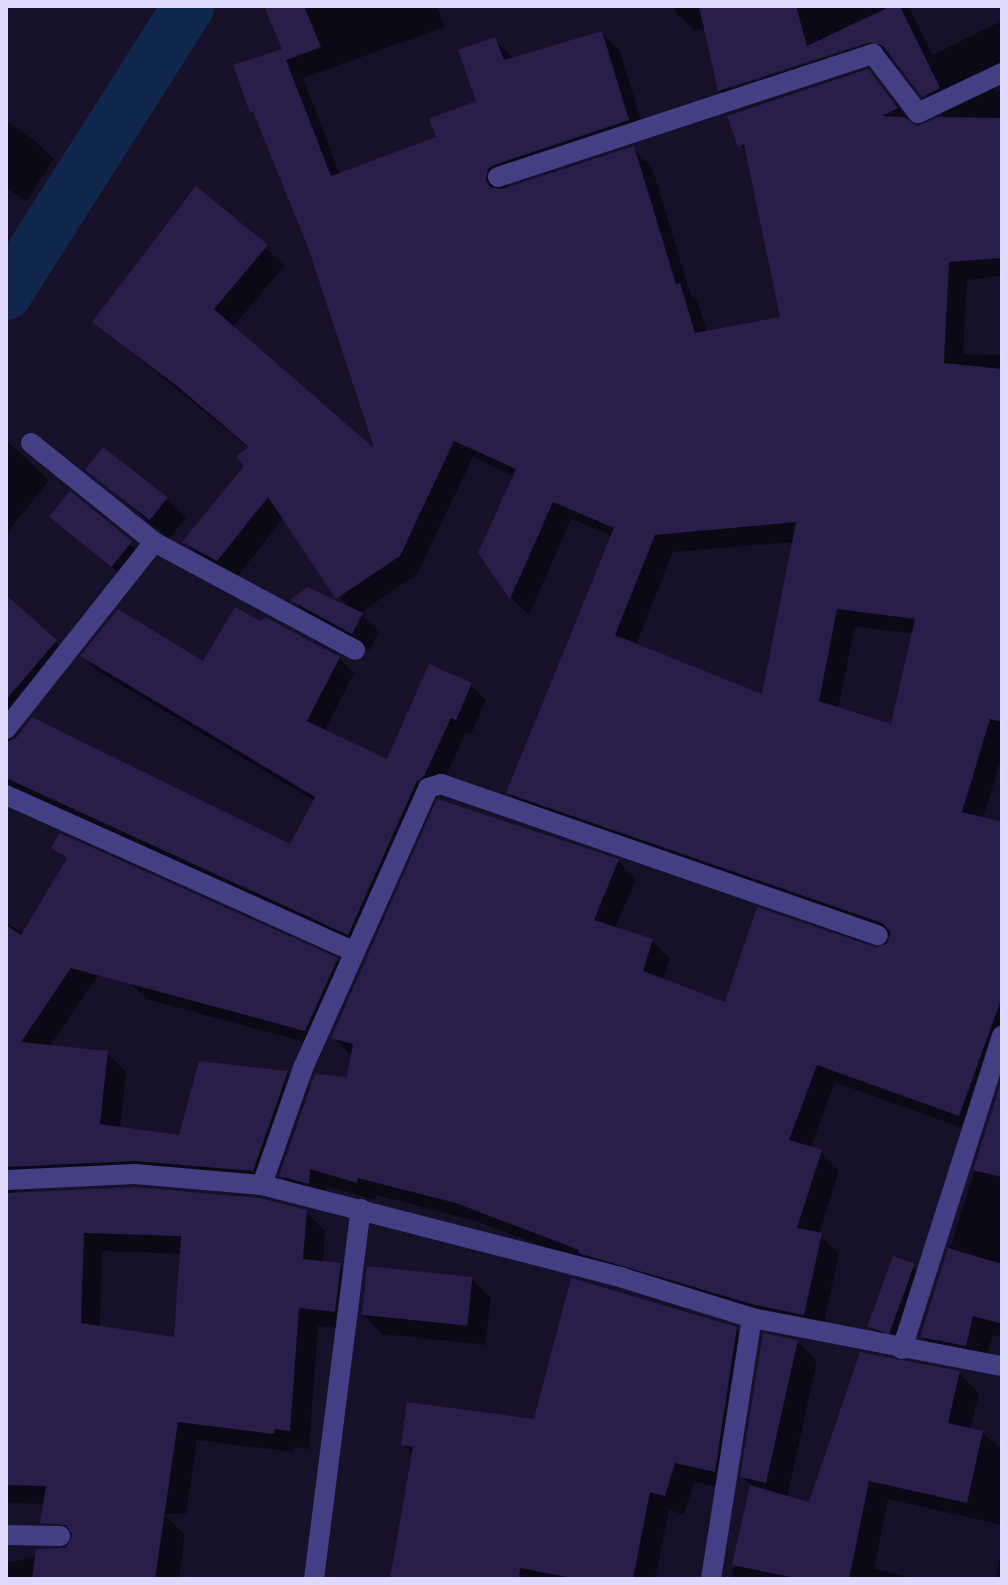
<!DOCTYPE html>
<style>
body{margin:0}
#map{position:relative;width:1008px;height:1585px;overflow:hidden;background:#161129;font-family:"Fira Sans Condensed",sans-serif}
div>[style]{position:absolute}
.shadow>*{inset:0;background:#0007;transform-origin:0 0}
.canal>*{height:52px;margin:-26px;padding:0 26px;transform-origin:26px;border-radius:26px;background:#11274d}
.building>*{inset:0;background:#281e49;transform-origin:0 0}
.lane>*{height:20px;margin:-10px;padding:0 10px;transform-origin:10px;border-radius:10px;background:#423f85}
.street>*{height:20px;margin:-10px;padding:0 10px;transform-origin:10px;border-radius:10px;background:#423f85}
span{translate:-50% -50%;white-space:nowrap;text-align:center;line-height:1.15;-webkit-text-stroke:8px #161129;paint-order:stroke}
.frame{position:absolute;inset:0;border:8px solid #dfdafd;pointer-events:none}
</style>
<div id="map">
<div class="shadow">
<div style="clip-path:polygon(evenodd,266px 6px,437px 6px,445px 27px,303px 78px,340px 175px,438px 138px,478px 103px,495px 40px,513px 58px,602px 33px,620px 51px,646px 138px,512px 182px,500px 191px,633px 148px,652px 167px,691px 296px,698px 303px,707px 333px,783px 319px,749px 154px,740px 145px,868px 72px,914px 126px,919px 128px,944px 116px,898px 62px,889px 59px,738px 108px,720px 90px,706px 29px,694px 30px,675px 12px,674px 6px,908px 6px,932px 55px,1002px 21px,1002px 85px,994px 89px,996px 92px,1002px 90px,1002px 276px,967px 280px,963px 354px,1002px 355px,1002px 755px,983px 819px,1002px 824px,1002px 1070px,979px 1134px,835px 1082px,810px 1149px,821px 1152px,839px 1170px,819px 1235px,839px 1253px,822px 1332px,594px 1266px,476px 1221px,376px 1195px,375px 1200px,327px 1186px,326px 1200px,299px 1194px,281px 1175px,349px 1080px,351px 1055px,333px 1037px,618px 861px,636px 879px,615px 929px,652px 941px,670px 959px,663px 981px,726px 1005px,889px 946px,892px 937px,526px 810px,508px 792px,612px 536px,571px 519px,529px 615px,511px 598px,480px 553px,514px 476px,473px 457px,417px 574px,360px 613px,379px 632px,370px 650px,309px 617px,293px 600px,348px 607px,284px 517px,236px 578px,203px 560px,185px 542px,246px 466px,250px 449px,95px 322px,196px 189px,285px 265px,232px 328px,378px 454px,309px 246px,258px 119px,252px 112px,284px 50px,266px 6px,879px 36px,880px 40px,730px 89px,730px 85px,879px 36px,266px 6px,794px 542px,763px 696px,636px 645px,673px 552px,794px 542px,266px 6px,855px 626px,914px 634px,893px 727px,838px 709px,855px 626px)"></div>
<div style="clip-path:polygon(6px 121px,34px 140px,54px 159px,26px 201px,6px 188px)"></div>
<div style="clip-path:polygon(6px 440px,49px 480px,6px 534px)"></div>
<div style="clip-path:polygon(88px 470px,166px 498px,186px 518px,169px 539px)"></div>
<div style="left:70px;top:494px;width:105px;height:29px;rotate:40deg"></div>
<div style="clip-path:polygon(6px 597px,71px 656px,6px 746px)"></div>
<div style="clip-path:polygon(260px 623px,339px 658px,354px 673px,324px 732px,388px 762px,430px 667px,471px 685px,486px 700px,471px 734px,466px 732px,439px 791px,431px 798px,364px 948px,6px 785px,6px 747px,290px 846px,315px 801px,98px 671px,83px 656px,204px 663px)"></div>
<div style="clip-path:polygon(evenodd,6px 922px,24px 934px,103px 968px,49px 1047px,107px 1053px,126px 1072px,120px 1129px,181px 1137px,287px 1073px,306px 1092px,272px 1189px,155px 1179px,25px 1185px,10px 1195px,306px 1212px,325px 1231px,323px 1263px,340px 1265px,359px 1284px,353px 1330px,318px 1326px,309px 1449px,293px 1447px,293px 1452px,197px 1440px,186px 1514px,164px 1514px,185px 1535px,179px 1579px,6px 1579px,6px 1563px,68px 1549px,73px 1543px,74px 1532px,57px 1504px,6px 1503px,6px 922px,102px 1251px,182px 1254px,176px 1339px,100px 1328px,102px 1251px)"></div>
<div style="clip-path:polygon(337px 960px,354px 977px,323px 1047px,146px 999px,130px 983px)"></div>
<div style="clip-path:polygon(988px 1129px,1002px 1132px,1002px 1337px,993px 1335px,985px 1364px,941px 1356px,922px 1336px)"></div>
<div style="clip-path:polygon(914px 1266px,924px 1276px,903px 1340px,880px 1336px,871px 1327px)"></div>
<div style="clip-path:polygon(471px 1278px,491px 1298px,485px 1345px,382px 1334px,363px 1314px)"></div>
<div style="clip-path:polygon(736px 1329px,756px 1348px,734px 1490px,694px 1482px,684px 1515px,669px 1510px,655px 1579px,392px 1579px,414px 1455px,403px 1444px,536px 1421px)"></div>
<div style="clip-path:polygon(797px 1342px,817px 1361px,787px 1498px,810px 1504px,959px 1373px,979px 1393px,970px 1430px,982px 1433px,1002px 1449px,1002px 1525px,888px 1499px,874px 1569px,920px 1579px,731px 1579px,752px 1486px,742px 1477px)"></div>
<div style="clip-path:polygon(1002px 1546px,1002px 1579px,996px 1579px)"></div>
</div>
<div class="canal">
<div style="left:6px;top:294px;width:341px;rotate:-57.6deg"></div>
</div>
<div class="building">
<div style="clip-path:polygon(evenodd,264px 6px,304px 6px,321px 47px,286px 60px,331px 176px,436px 137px,429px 119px,476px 101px,458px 50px,495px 37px,504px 60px,602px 31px,629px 120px,494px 165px,488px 169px,486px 180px,490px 187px,502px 189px,634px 146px,676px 284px,680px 283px,695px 333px,780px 317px,744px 144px,738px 147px,727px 116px,868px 69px,898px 108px,882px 116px,904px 117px,917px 126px,939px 117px,1002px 118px,1002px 258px,949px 262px,944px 363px,1002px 369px,1002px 722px,990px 719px,962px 812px,1002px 822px,1002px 997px,959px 1116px,817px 1065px,789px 1140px,822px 1150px,797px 1228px,822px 1233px,804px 1315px,755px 1305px,578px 1253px,579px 1250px,456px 1203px,358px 1178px,357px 1183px,310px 1169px,309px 1184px,279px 1176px,315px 1074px,347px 1077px,353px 1044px,331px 1038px,437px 799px,619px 859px,594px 920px,653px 939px,643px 971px,725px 1002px,757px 907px,875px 947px,887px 944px,891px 933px,882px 923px,506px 793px,614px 528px,553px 502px,510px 599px,478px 553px,516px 469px,454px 441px,400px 556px,336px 599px,268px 497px,217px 561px,182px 542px,244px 466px,236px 456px,249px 447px,177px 386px,92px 322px,196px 186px,268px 245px,214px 309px,374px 448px,308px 247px,253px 112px,250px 113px,233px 65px,282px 49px,264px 6px,796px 522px,762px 694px,615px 635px,655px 535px,796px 522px,264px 6px,837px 609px,915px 619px,891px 724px,819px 701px,837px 609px)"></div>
<div style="clip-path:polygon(699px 6px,796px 6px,807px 46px,891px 6px,900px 6px,940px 88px,922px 97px,883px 46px,870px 42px,718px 91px)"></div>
<div style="left:103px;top:447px;width:82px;height:29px;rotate:38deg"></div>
<div style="left:70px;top:491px;width:80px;height:33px;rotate:39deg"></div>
<div style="clip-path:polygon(308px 587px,363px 613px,352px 634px,290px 600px)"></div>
<div style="clip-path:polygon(6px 595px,57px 640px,6px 700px)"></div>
<div style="clip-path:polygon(235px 607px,260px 621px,265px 617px,340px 657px,307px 721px,387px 759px,429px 664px,472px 683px,456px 720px,451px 718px,424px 776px,416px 783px,348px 935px,6px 778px,6px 742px,16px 738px,32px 717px,290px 844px,315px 797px,80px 656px,118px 609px,203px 661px)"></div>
<div style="clip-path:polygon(60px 833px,338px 958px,305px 1031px,71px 968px,21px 1042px,108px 1051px,100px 1124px,179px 1135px,199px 1061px,288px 1071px,253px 1171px,136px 1161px,6px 1167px,6px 925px,21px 935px,67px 858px,51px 848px)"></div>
<div style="clip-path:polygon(1002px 1079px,1002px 1177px,973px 1170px)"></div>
<div style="clip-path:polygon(evenodd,135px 1187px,260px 1198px,307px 1210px,303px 1259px,341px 1263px,335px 1312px,299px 1308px,290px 1431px,275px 1429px,274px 1434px,178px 1422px,155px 1579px,32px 1579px,36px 1549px,66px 1548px,73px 1535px,66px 1525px,40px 1523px,46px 1486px,6px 1485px,6px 1193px,135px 1187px,84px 1233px,181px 1236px,174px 1337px,81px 1323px,84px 1233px)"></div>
<div style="clip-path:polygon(948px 1248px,1002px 1264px,1002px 1324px,973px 1316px,966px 1346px,920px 1337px)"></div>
<div style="left:893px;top:1256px;width:23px;height:75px;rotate:20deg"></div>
<div style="left:367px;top:1266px;width:106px;height:49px;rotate:6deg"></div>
<div style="clip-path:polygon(571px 1278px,737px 1327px,715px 1472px,675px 1463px,665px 1496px,650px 1492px,633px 1579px,577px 1579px,520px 1568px,519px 1579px,390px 1579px,413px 1447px,401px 1445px,407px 1402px,534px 1419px)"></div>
<div style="clip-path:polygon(763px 1333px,798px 1340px,766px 1483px,740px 1477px)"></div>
<div style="clip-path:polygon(860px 1352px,960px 1371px,948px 1423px,983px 1431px,967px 1503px,869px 1481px,849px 1579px,800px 1579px,732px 1565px,750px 1485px,809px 1502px)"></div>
</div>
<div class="lane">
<div style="left:498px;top:177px;width:395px;rotate:-18.2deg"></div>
<div style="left:873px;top:54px;width:74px;rotate:52.7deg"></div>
<div style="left:918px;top:113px;width:93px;rotate:-25.5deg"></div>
<div style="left:31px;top:443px;width:158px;rotate:38.8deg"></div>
<div style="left:154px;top:542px;width:228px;rotate:28.2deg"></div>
<div style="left:6px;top:729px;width:238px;rotate:-51.6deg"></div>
<div style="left:6px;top:795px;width:380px;rotate:24.2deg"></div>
<div style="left:262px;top:1185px;width:124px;rotate:-70.7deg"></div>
<div style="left:303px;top:1068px;width:307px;rotate:-65.9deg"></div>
<div style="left:428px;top:788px;width:14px;rotate:-17deg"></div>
<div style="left:441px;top:784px;width:462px;rotate:19.1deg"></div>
<div style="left:902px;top:1349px;width:329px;rotate:-72.3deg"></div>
</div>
<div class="street">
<div style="left:6px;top:1180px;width:129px;rotate:-2.7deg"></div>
<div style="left:135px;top:1174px;width:127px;rotate:5deg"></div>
<div style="left:262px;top:1185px;width:373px;rotate:14.4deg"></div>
<div style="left:623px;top:1278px;width:135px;rotate:17.2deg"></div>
<div style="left:752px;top:1318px;width:255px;rotate:10.9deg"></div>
<div style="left:6px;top:1535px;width:54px;rotate:1.1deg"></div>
<div style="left:314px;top:1579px;width:373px;rotate:-82.8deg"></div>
<div style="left:711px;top:1579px;width:264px;rotate:-81.1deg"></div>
</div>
<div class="frame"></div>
</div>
